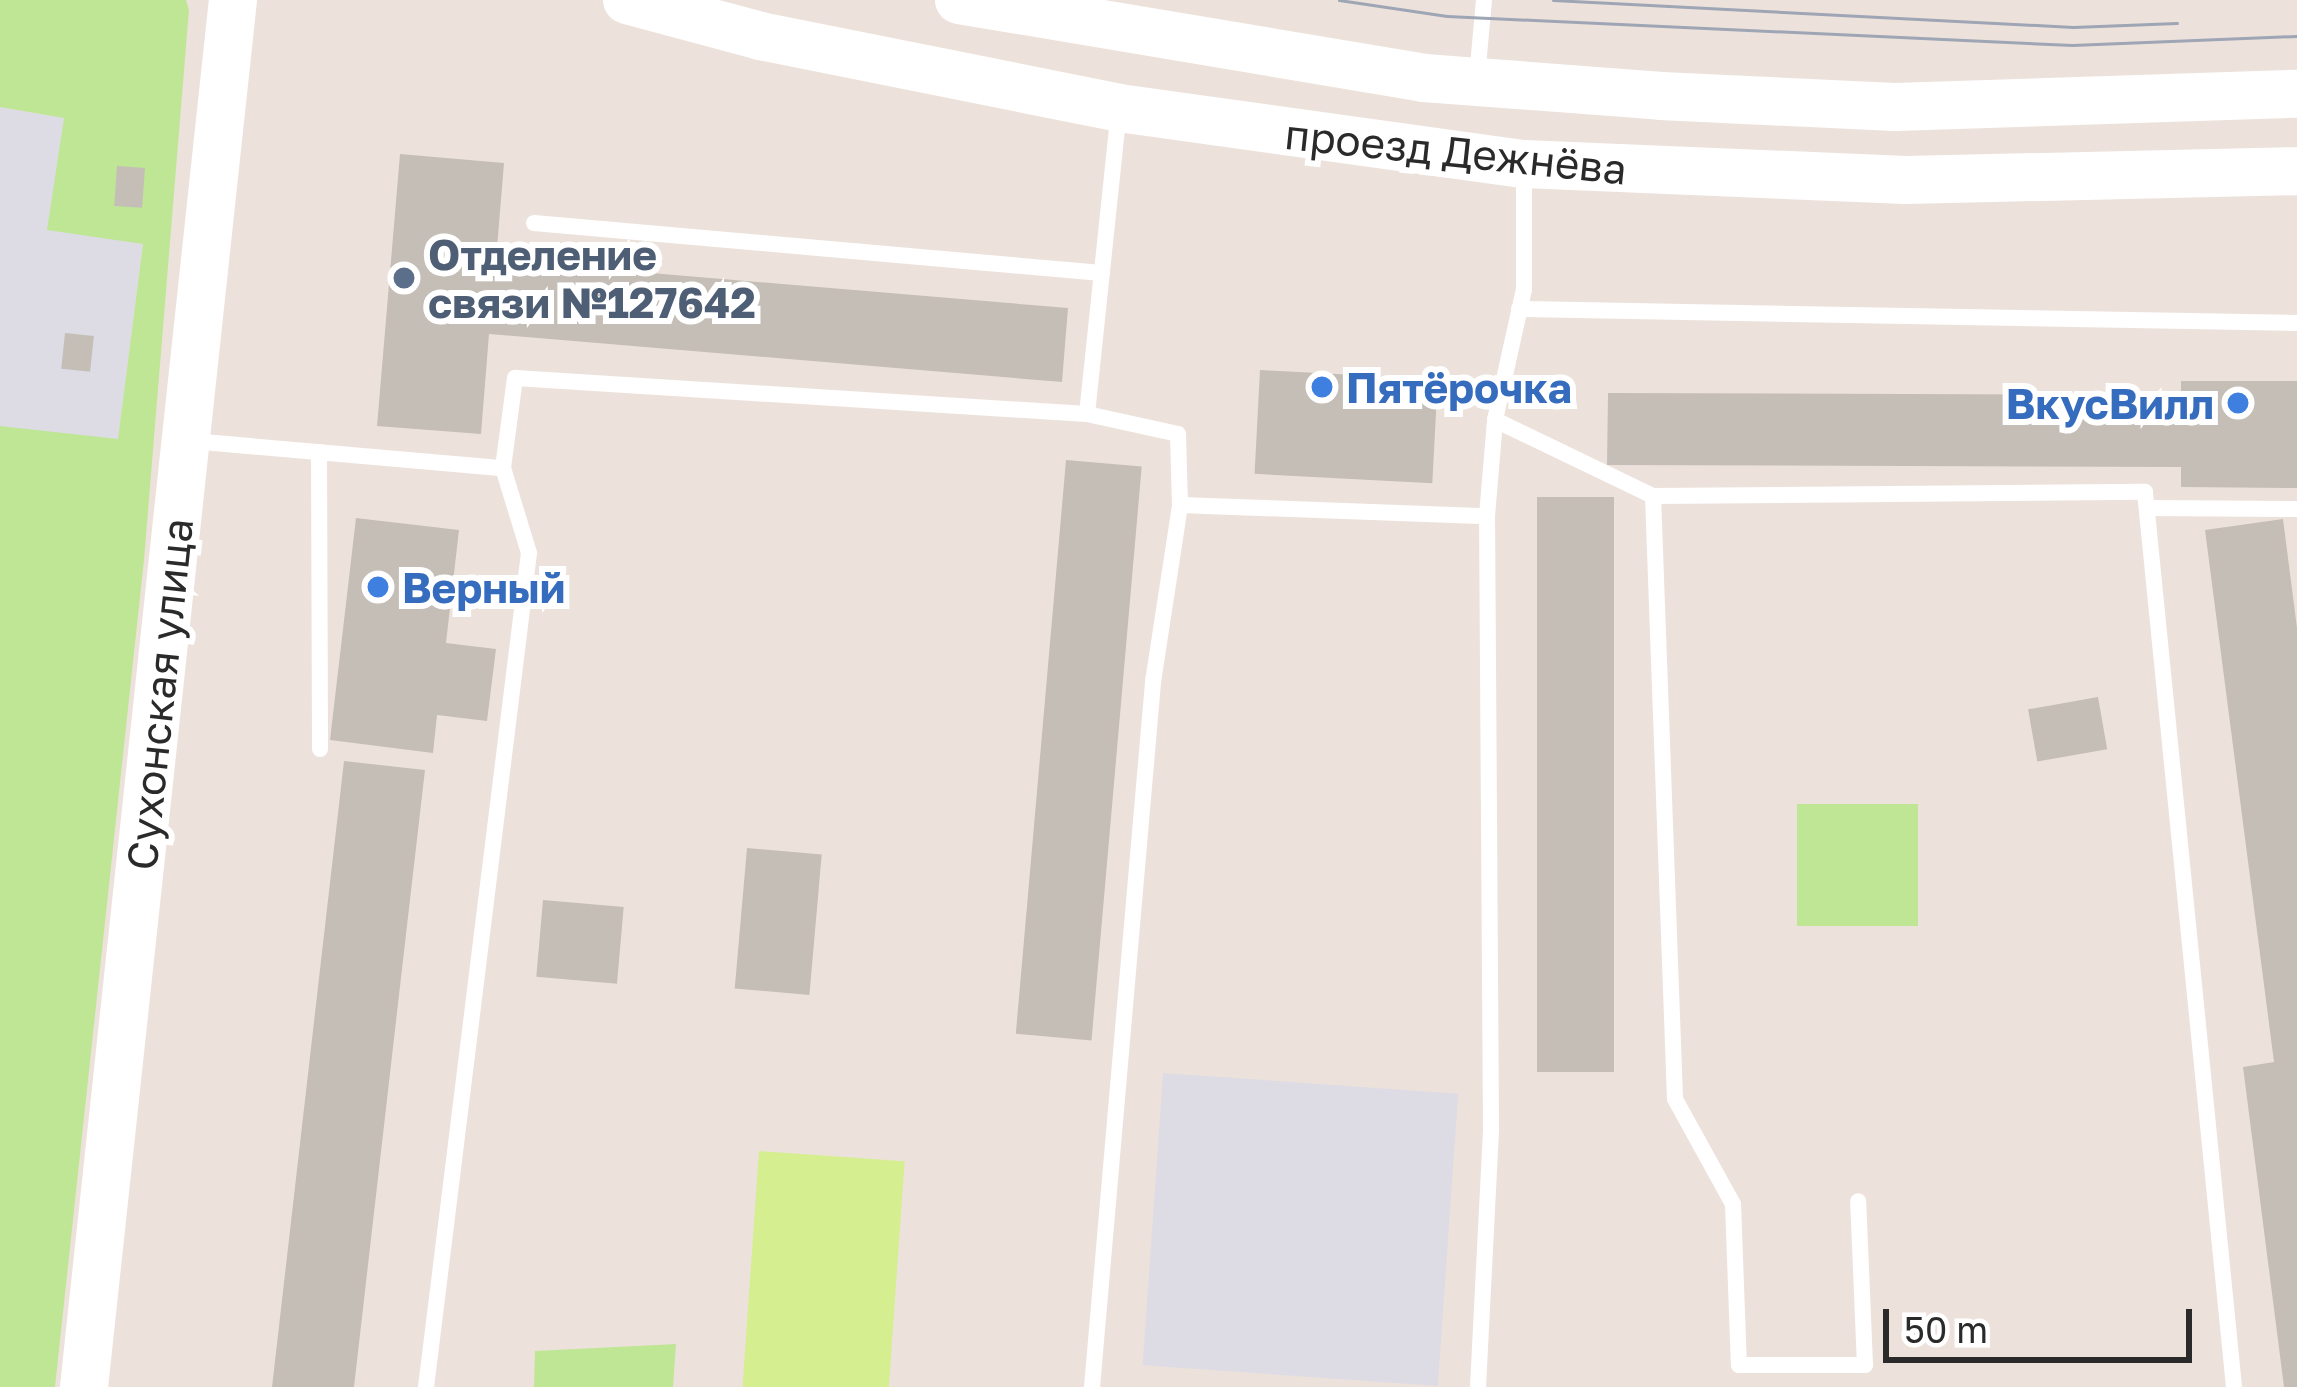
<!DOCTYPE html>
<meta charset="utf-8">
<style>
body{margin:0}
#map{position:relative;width:2297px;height:1387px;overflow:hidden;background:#ede2db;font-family:"Golos Text",sans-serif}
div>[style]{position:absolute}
.industrial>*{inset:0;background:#dddce5;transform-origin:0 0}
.green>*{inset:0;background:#bee695;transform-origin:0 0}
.pitch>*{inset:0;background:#d5ee90;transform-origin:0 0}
.building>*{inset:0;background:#c4beb7;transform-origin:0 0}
.lane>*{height:16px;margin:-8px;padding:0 8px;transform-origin:8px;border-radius:8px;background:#fff}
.secondary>*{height:48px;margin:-24px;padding:0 24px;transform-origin:24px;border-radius:24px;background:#fff}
.tram>*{height:3px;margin:-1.5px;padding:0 1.5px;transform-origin:1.5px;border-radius:1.5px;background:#9ea5b5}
.dots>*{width:33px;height:33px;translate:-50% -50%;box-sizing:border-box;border:6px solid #fff;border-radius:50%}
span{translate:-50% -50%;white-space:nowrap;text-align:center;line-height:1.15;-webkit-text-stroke:12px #fff;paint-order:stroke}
.street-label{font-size:42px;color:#2a2a2a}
.service-label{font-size:42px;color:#4e5e75;font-weight:700}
.left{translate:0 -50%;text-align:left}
.shop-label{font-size:42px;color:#366cbe;font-weight:700}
.right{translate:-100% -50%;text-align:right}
.scale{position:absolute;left:1883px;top:1309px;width:309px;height:54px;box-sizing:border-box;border:6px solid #2a2a2a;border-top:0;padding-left:15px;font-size:36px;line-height:42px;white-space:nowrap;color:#2a2a2a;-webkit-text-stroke:9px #fff;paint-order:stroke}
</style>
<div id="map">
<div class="industrial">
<div style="clip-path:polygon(0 107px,64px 118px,143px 243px,118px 440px,0 427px)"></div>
<div style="left:1163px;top:1073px;width:296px;height:293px;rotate:4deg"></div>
</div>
<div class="green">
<div style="clip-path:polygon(0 0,186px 0,189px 10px,144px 560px,55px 1387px,0 1387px,0 426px,118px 439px,143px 244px,47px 230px,64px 118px,0 107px)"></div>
<div style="left:1797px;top:804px;width:121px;height:122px"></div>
<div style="clip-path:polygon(676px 1344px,673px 1387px,534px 1387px,535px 1351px)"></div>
</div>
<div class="pitch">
<div style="left:759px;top:1151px;width:146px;height:236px;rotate:4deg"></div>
</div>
<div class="building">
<div style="clip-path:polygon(400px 154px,504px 163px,496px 260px,1068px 308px,1062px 382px,489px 334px,481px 434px,377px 426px)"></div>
<div style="left:117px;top:166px;width:28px;height:40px;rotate:4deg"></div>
<div style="left:65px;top:333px;width:29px;height:36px;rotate:6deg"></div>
<div style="left:1260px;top:370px;width:178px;height:104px;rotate:3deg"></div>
<div style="clip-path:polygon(2181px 381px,2297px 381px,2297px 488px,2181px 487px,2181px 467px,1607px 465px,1608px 393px,2181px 395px)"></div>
<div style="left:1066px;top:460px;width:76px;height:576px;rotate:5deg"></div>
<div style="left:1537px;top:497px;width:77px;height:575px"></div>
<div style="clip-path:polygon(356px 518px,459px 530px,446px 643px,496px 649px,487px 721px,437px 715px,433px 753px,330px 740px)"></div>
<div style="clip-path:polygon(2283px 519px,2297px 628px,2297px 1387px,2284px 1387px,2243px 1067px,2274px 1062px,2205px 530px)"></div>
<div style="left:2098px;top:697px;width:53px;height:71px;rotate:80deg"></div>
<div style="clip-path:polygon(344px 761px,425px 770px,402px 969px,354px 1387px,272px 1387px)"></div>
<div style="left:747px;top:848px;width:75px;height:141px;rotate:5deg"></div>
<div style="left:543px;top:900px;width:81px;height:77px;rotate:5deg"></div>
</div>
<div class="lane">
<div style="left:1477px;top:77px;width:77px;rotate:-84.8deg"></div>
<div style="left:534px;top:223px;width:570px;rotate:5.03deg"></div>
<div style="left:1519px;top:309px;width:778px;rotate:1.03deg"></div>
<div style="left:1495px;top:420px;width:175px;rotate:25.7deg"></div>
<div style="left:1653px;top:496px;width:492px;rotate:-0.5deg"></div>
<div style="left:2145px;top:492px;width:899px;rotate:84.32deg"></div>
<div style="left:192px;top:441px;width:312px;rotate:5deg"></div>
<div style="left:503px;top:468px;width:91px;rotate:-82.4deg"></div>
<div style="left:515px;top:378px;width:573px;rotate:3.6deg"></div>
<div style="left:319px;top:452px;width:297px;rotate:89.8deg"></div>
<div style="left:1653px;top:496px;width:603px;rotate:87.91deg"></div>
<div style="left:1675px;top:1099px;width:120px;rotate:61.1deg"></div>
<div style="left:1733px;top:1204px;width:161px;rotate:87.9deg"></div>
<div style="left:1739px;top:1365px;width:126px"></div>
<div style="left:1865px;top:1365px;width:164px;rotate:-92.4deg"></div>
<div style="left:1180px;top:505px;width:307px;rotate:2.1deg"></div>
<div style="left:2147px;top:508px;width:150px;rotate:0.4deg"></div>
<div style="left:426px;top:1387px;width:840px;rotate:-82.96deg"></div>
<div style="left:529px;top:553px;width:89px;rotate:-107deg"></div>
<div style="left:1092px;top:1387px;width:708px;rotate:-85.05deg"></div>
<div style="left:1153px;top:682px;width:179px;rotate:-81.3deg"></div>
<div style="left:1180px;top:505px;width:71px;rotate:-91.6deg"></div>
<div style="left:1178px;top:434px;width:93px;rotate:-167.6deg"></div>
<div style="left:1087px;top:414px;width:305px;rotate:-84deg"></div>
<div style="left:1478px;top:1387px;width:258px;rotate:-87.1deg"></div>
<div style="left:1491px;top:1129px;width:613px;rotate:-90.37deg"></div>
<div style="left:1487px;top:516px;width:96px;rotate:-85.2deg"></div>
<div style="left:1495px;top:420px;width:134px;rotate:-77.5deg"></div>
<div style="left:1524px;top:289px;width:118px;rotate:-90deg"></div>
</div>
<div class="secondary">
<div style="left:627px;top:0;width:138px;rotate:15.1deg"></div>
<div style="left:760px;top:36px;width:366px;rotate:11.3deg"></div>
<div style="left:1119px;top:108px;width:409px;rotate:7.9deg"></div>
<div style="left:1524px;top:164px;width:382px;rotate:2.4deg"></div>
<div style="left:1906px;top:180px;width:391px;rotate:-1.3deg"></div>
<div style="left:959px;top:0;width:471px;rotate:9.5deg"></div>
<div style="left:1424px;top:78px;width:238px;rotate:4.3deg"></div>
<div style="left:1661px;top:96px;width:234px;rotate:2.7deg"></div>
<div style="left:1895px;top:107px;width:402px;rotate:-1.9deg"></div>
<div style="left:84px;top:1387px;width:1395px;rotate:-83.87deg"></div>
</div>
<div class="tram">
<div style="left:1339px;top:0;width:109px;rotate:8.4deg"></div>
<div style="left:1447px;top:16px;width:626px;rotate:2.66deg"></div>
<div style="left:2072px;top:45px;width:225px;rotate:-2.3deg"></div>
<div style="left:1553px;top:0;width:521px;rotate:2.97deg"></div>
<div style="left:2073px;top:27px;width:104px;rotate:-2.2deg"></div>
</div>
<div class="dots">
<div style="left:404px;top:278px;background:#5c6f8a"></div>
<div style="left:1322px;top:387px;background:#3f7fe0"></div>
<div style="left:2238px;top:403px;background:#3f7fe0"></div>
<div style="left:378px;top:587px;background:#3f7fe0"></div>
</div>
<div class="street-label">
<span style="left:1456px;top:151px;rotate:6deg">проезд Дежнёва</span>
<span style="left:159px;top:694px;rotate:-84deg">Сухонская улица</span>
</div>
<div class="service-label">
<span class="left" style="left:428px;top:278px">Отделение<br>связи №127642</span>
</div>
<div class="shop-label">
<span class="left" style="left:1346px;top:387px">Пятёрочка</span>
<span class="right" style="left:2214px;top:403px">ВкусВилл</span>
<span class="left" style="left:402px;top:587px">Верный</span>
</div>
<div class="scale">50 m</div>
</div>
